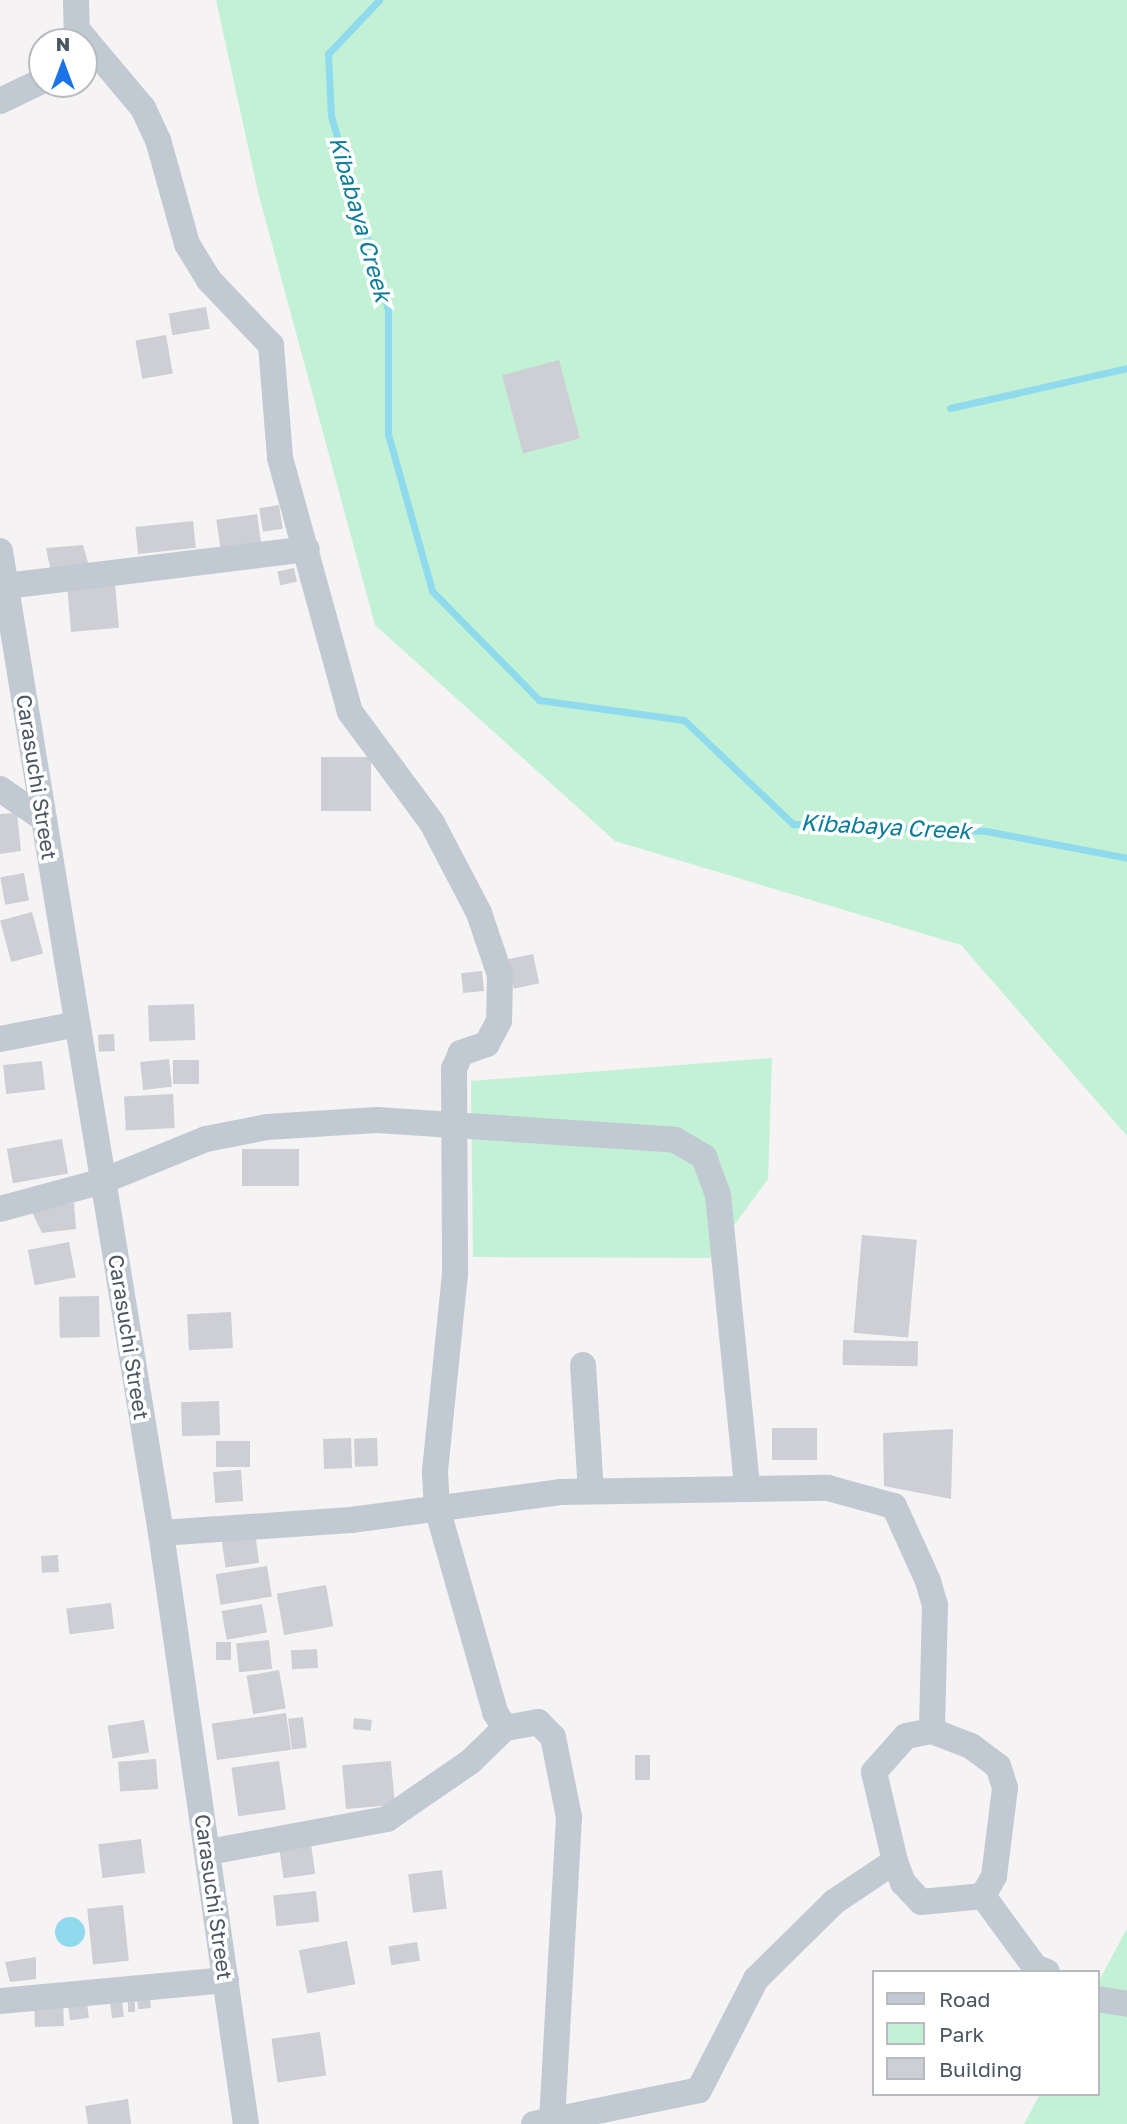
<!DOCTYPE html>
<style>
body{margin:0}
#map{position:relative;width:1127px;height:2124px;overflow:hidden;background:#f5f3f3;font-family:"Golos Text",sans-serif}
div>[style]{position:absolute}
.green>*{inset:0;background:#c3f1d5}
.water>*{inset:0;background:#90daee}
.round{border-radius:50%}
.stream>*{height:7px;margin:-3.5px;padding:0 3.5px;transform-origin:3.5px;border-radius:3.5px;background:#90daee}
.building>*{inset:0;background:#cdcfd5;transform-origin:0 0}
.minor>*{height:26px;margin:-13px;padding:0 13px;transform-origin:13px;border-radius:13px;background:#c1cad2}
span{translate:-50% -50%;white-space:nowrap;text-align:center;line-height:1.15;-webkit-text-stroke:7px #fff;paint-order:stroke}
.street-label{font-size:21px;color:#4a5661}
.water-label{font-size:23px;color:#0c7c9b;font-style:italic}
.legend{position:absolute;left:872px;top:1970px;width:228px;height:126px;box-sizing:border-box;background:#fff;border:2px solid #b7bbc0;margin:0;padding:9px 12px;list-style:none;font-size:21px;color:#4a5661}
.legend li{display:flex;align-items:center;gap:14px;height:35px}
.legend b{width:35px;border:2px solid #b7bbc0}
.north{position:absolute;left:28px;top:28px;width:70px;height:70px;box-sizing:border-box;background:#fff;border:2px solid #b7bbc0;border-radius:50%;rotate:0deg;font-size:19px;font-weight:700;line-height:28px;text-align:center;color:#4a5661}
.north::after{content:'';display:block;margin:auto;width:24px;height:32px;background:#1a73e8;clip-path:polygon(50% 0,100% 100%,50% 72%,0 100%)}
</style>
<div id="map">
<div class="green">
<div style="clip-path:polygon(216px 0,1127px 0,1127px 1136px,961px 945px,615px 841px,375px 625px,258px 192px)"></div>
<div style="clip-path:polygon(772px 1058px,768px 1179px,710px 1258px,473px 1257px,471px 1081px)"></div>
<div style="clip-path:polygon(1127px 1928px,1127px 2124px,1024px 2124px,1040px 2094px,1097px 2094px,1097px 1985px)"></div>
</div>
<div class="water">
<div class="round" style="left:55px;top:1917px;width:30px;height:30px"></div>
</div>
<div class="stream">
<div style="left:379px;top:0;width:74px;rotate:133.4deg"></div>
<div style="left:328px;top:54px;width:62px;rotate:87.2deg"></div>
<div style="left:331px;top:116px;width:202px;rotate:73.6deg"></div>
<div style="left:388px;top:310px;width:124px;rotate:90deg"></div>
<div style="left:388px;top:434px;width:163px;rotate:74.3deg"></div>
<div style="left:432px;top:591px;width:153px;rotate:45.5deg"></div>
<div style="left:539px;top:700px;width:146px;rotate:7.9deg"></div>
<div style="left:684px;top:720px;width:151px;rotate:43.7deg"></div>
<div style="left:793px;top:824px;width:193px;rotate:2.1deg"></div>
<div style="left:986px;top:831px;width:144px;rotate:10.8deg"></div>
<div style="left:950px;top:408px;width:181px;rotate:-12.7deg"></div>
</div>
<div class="building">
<div style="left:206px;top:307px;width:22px;height:38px;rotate:80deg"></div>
<div style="left:166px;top:335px;width:39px;height:31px;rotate:80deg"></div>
<div style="left:559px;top:360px;width:81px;height:59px;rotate:75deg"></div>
<div style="left:279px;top:505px;width:24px;height:20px;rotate:81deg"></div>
<div style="left:257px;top:514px;width:37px;height:41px;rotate:82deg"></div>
<div style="left:193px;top:521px;width:27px;height:58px;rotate:84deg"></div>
<div style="clip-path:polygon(83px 545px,89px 566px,51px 572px,46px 548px)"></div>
<div style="left:294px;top:568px;width:14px;height:17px;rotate:78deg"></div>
<div style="left:115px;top:583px;width:45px;height:48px;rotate:85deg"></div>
<div style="left:321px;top:757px;width:50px;height:54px"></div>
<div style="clip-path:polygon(17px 813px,21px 851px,0 854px,0 814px)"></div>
<div style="left:24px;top:873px;width:28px;height:24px;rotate:80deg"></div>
<div style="left:32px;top:912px;width:43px;height:33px;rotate:75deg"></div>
<div style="left:533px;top:954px;width:30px;height:26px;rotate:78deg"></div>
<div style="left:482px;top:971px;width:20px;height:21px;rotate:84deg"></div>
<div style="left:194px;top:1004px;width:36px;height:46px;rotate:88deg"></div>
<div style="left:114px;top:1034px;width:17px;height:16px;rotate:87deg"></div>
<div style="left:169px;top:1059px;width:28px;height:29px;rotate:84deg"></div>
<div style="left:199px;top:1060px;width:24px;height:26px;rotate:90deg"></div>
<div style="left:42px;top:1061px;width:29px;height:39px;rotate:84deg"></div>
<div style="left:173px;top:1094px;width:34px;height:49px;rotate:87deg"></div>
<div style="left:62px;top:1139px;width:35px;height:56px;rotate:80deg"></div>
<div style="left:242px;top:1149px;width:57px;height:37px"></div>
<div style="clip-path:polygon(74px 1203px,76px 1229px,42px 1233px,31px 1210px)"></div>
<div style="left:862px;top:1235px;width:55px;height:98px;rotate:5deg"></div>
<div style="left:69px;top:1242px;width:36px;height:42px;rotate:79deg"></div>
<div style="left:99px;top:1296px;width:41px;height:40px;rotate:89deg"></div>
<div style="left:231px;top:1312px;width:36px;height:44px;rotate:87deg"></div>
<div style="left:843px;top:1340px;width:75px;height:25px;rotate:1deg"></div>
<div style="left:219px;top:1401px;width:34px;height:38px;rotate:88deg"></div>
<div style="left:772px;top:1428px;width:45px;height:32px"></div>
<div style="clip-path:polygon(953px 1429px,951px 1499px,884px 1486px,883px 1433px)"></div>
<div style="left:351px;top:1438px;width:30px;height:28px;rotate:88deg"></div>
<div style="left:377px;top:1438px;width:28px;height:23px;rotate:88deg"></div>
<div style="left:216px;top:1441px;width:34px;height:26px"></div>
<div style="left:241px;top:1470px;width:31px;height:28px;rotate:86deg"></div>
<div style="left:255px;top:1533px;width:30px;height:34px;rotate:82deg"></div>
<div style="left:58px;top:1555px;width:17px;height:17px;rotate:87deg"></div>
<div style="left:267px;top:1566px;width:31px;height:52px;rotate:81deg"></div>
<div style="left:326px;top:1585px;width:42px;height:50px;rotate:80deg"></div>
<div style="left:111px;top:1603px;width:26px;height:45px;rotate:83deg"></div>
<div style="left:262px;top:1604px;width:29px;height:41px;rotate:80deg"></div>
<div style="left:269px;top:1640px;width:29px;height:33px;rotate:84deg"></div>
<div style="left:216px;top:1642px;width:15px;height:18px"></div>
<div style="left:317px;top:1649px;width:19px;height:26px;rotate:87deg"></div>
<div style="left:279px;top:1670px;width:39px;height:33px;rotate:80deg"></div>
<div style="left:286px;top:1713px;width:37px;height:75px;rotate:82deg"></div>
<div style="left:303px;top:1717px;width:31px;height:15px;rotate:83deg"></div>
<div style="left:354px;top:1718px;width:18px;height:11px;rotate:6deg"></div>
<div style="left:144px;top:1720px;width:33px;height:37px;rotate:81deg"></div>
<div style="left:635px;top:1755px;width:15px;height:25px"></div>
<div style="left:156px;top:1759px;width:30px;height:38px;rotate:86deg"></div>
<div style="left:279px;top:1761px;width:49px;height:48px;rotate:82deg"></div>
<div style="left:391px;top:1761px;width:44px;height:49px;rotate:85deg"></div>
<div style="left:141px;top:1839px;width:34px;height:43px;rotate:83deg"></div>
<div style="left:311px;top:1844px;width:30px;height:32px;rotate:82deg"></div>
<div style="left:442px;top:1870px;width:39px;height:34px;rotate:83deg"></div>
<div style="left:316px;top:1891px;width:31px;height:43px;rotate:84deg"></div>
<div style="left:123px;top:1905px;width:56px;height:36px;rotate:84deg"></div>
<div style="left:347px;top:1941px;width:44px;height:49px;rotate:79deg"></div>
<div style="left:417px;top:1942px;width:19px;height:29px;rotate:81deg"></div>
<div style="clip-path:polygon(36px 1957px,36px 1979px,10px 1982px,5px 1962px)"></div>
<div style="left:149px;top:1989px;width:19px;height:13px;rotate:84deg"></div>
<div style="left:121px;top:1993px;width:24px;height:12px;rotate:83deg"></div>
<div style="left:63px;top:2000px;width:26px;height:29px;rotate:88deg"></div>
<div style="left:128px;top:2002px;width:7px;height:10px"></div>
<div style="left:87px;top:2004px;width:14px;height:19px;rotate:82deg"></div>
<div style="left:320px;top:2032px;width:44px;height:49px;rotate:82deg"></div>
<div style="clip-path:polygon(128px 2099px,131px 2124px,88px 2124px,85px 2106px)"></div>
</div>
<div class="minor">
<div style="left:76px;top:0;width:42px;rotate:88.6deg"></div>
<div style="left:80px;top:33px;width:98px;rotate:50deg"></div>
<div style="left:143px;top:108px;width:35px;rotate:65deg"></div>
<div style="left:158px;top:140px;width:108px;rotate:74.4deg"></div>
<div style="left:187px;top:244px;width:42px;rotate:58.6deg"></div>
<div style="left:209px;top:280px;width:90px;rotate:46.4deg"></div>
<div style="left:271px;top:345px;width:113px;rotate:85.4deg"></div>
<div style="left:280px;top:458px;width:263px;rotate:74.6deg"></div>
<div style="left:350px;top:712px;width:138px;rotate:53.5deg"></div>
<div style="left:432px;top:823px;width:102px;rotate:62.4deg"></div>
<div style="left:479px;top:913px;width:65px;rotate:71.3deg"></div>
<div style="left:500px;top:975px;width:46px;rotate:91.2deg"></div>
<div style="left:499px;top:1021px;width:26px;rotate:118deg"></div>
<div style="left:487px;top:1044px;width:28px;rotate:161deg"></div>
<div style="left:461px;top:1053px;width:17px;rotate:114deg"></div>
<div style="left:454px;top:1069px;width:205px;rotate:89.7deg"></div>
<div style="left:455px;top:1274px;width:199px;rotate:95.8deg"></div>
<div style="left:435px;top:1472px;width:36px;rotate:87deg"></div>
<div style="left:437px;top:1508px;width:212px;rotate:74.1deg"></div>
<div style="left:495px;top:1712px;width:19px;rotate:58deg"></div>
<div style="left:505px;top:1728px;width:34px;rotate:-10deg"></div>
<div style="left:538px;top:1722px;width:21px;rotate:45deg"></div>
<div style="left:553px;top:1737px;width:82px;rotate:78.7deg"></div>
<div style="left:569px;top:1817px;width:302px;rotate:93.2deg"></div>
<div style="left:0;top:101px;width:47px;rotate:-25.5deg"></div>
<div style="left:0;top:551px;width:995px;rotate:80.69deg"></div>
<div style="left:161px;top:1533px;width:597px;rotate:81.82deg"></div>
<div style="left:6px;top:586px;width:303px;rotate:-7deg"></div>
<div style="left:0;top:789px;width:53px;rotate:34.3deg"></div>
<div style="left:0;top:1039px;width:79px;rotate:-10.9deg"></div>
<div style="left:0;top:1209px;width:107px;rotate:-15.2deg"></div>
<div style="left:103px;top:1181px;width:111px;rotate:-22.2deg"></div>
<div style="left:206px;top:1139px;width:62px;rotate:-11.1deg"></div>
<div style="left:267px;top:1127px;width:110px;rotate:-3.6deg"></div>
<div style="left:377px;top:1120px;width:299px;rotate:3.8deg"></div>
<div style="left:675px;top:1140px;width:34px;rotate:30deg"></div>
<div style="left:704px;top:1157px;width:40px;rotate:69.8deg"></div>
<div style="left:718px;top:1195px;width:293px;rotate:84.3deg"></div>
<div style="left:583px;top:1365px;width:126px;rotate:86.4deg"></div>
<div style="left:161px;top:1533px;width:190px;rotate:-3.9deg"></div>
<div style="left:351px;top:1520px;width:211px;rotate:-7.6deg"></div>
<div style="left:560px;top:1492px;width:268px;rotate:-0.9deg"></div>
<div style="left:828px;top:1488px;width:68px;rotate:15.3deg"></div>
<div style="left:894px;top:1506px;width:82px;rotate:65.6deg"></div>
<div style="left:928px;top:1581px;width:25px;rotate:74deg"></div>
<div style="left:935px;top:1605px;width:126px;rotate:91.4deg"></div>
<div style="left:932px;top:1731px;width:42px;rotate:21deg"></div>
<div style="left:971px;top:1746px;width:34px;rotate:37deg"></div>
<div style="left:998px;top:1766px;width:23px;rotate:72deg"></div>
<div style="left:1005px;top:1788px;width:89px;rotate:97.1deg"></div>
<div style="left:994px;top:1876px;width:23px;rotate:119deg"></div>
<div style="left:983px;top:1896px;width:62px;rotate:174.5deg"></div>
<div style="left:921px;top:1902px;width:26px;rotate:-133deg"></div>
<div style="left:903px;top:1883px;width:23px;rotate:-110deg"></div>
<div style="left:895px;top:1861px;width:91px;rotate:-103.3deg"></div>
<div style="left:874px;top:1772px;width:48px;rotate:-48.4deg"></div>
<div style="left:906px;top:1736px;width:26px;rotate:-11deg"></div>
<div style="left:209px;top:1852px;width:181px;rotate:-10.5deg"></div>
<div style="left:387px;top:1819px;width:101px;rotate:-34.5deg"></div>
<div style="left:470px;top:1762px;width:49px;rotate:-44.2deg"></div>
<div style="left:983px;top:1896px;width:88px;rotate:53.8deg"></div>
<div style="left:1035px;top:1967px;width:13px;rotate:23deg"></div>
<div style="left:1097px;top:1999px;width:30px;rotate:9deg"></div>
<div style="left:0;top:2001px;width:227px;rotate:-5.3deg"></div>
<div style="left:534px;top:2124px;width:168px;rotate:-11.6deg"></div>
<div style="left:699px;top:2090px;width:125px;rotate:-62.8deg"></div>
<div style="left:756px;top:1979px;width:110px;rotate:-44.6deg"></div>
<div style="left:834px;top:1902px;width:73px;rotate:-33.9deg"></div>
</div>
<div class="street-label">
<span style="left:37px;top:777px;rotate:81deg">Carasuchi Street</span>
<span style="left:129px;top:1337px;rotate:81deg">Carasuchi Street</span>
<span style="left:214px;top:1897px;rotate:82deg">Carasuchi Street</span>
</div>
<div class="water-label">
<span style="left:361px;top:219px;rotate:74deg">Kibabaya Creek</span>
<span style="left:886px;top:826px;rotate:3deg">Kibabaya Creek</span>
</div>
<ul class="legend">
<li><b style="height:9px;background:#c1cad2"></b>Road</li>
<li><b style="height:19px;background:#c3f1d5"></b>Park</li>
<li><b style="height:19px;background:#cdcfd5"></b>Building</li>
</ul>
<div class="north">N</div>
</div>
